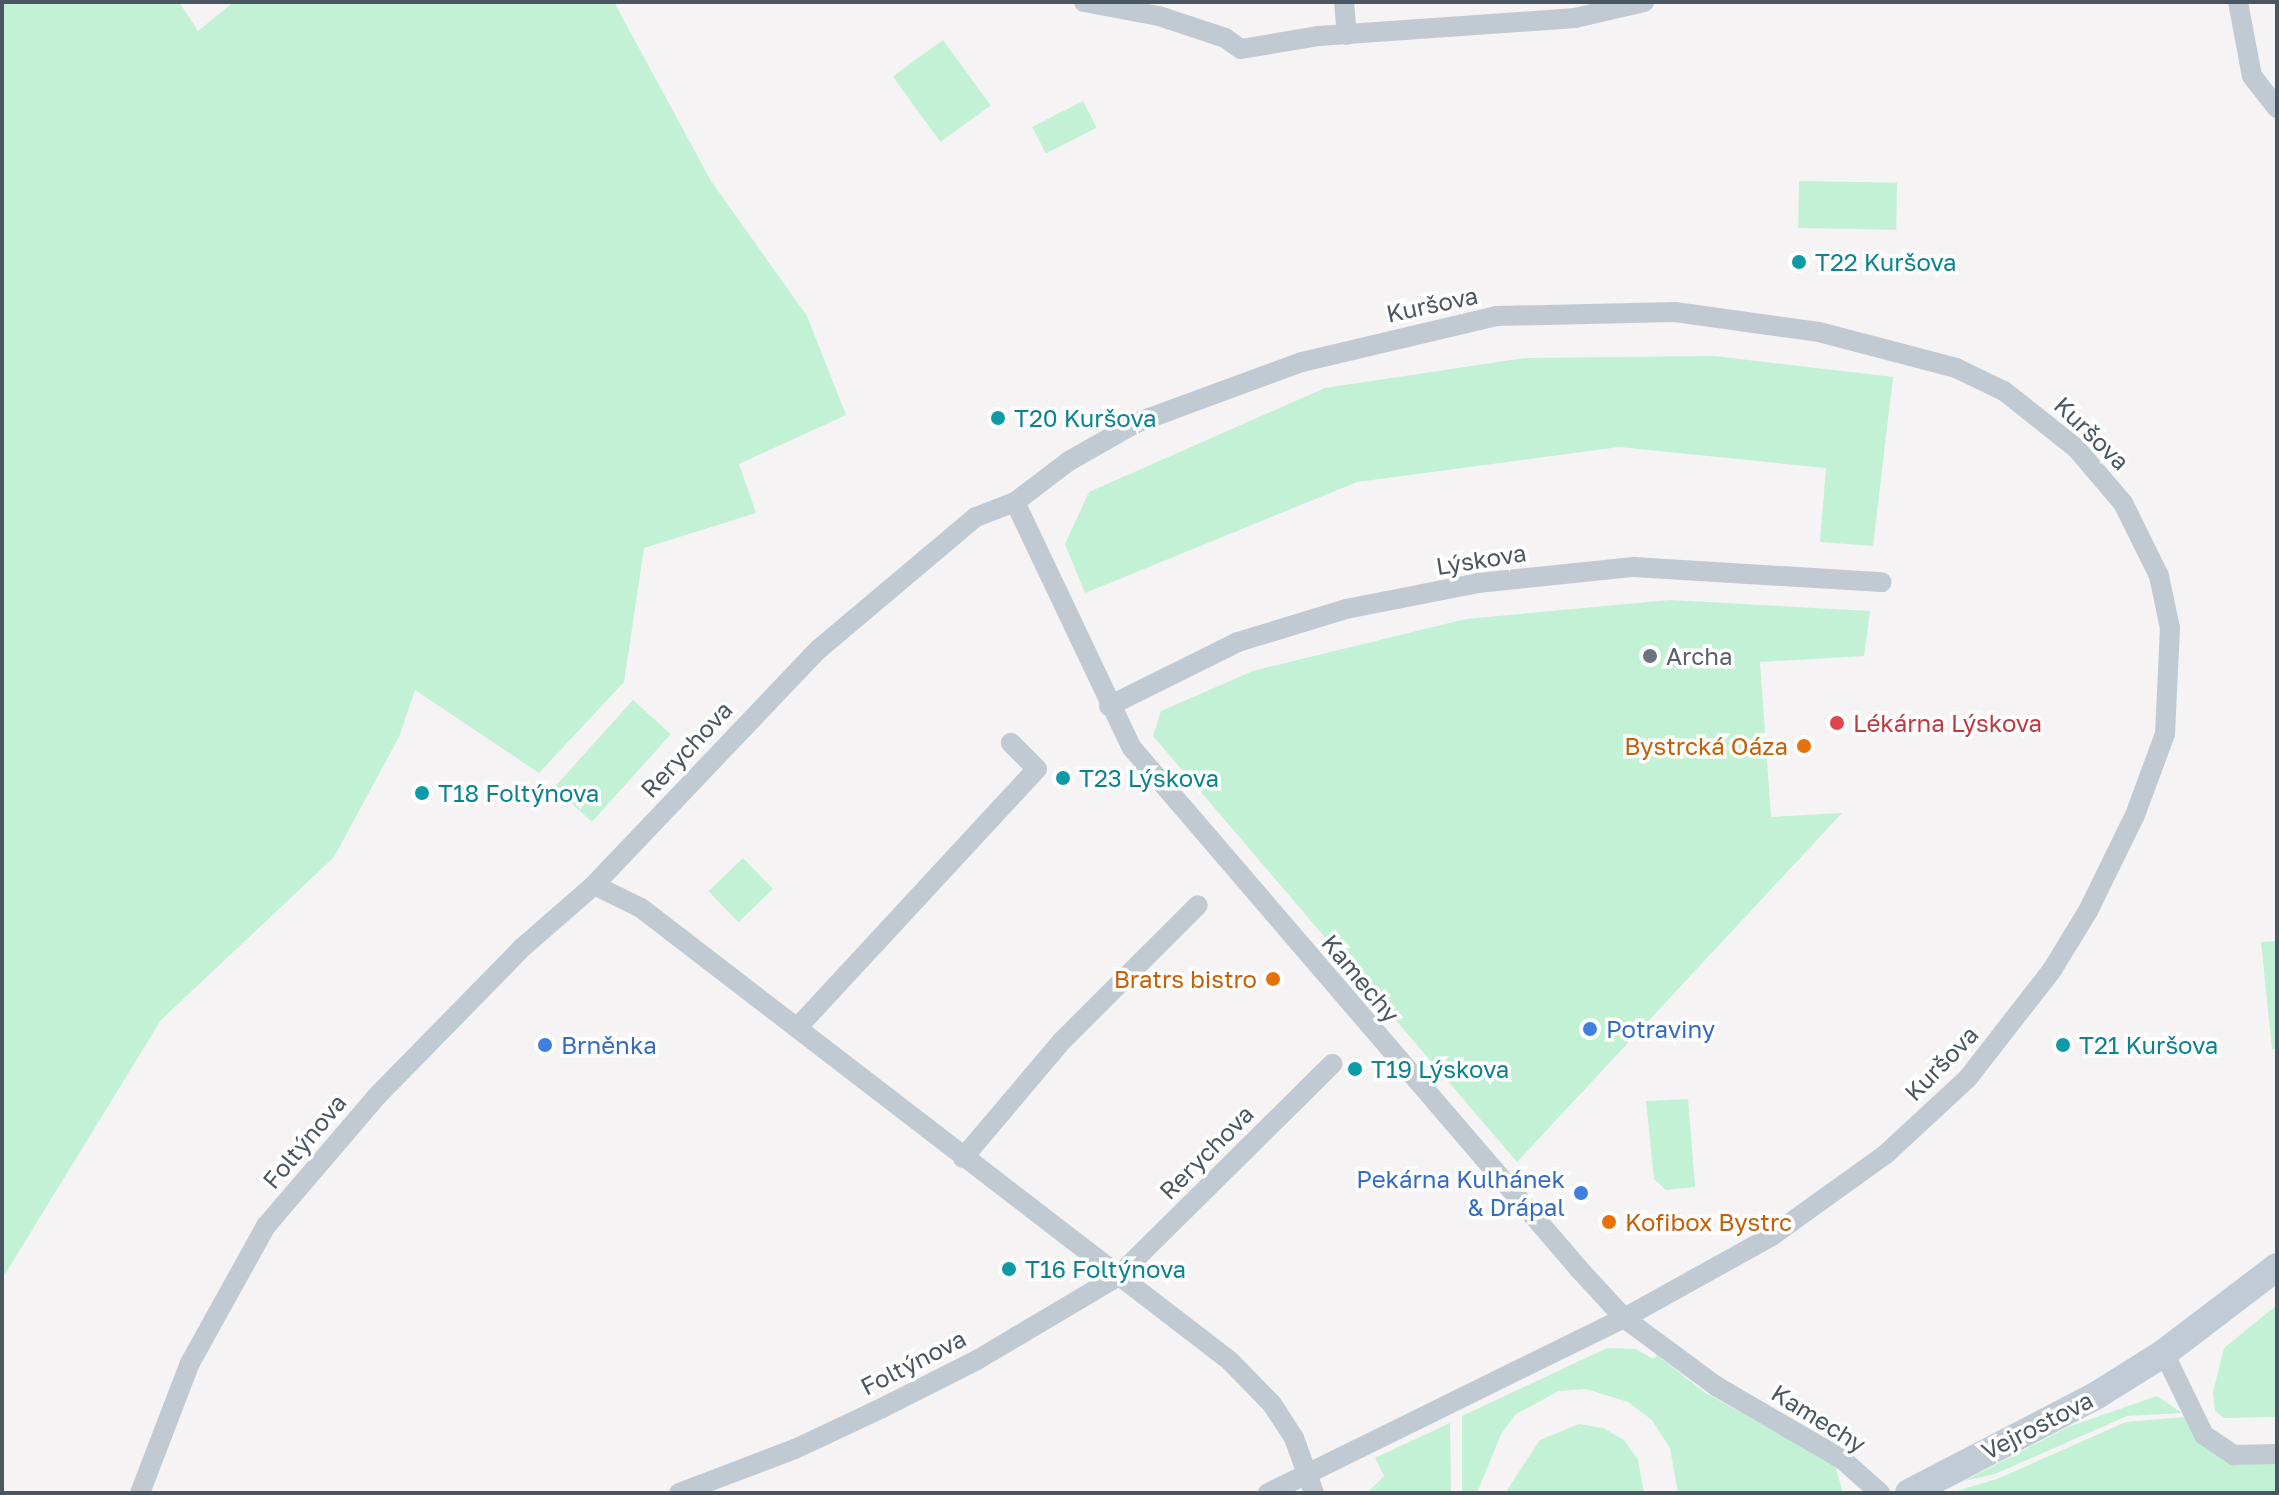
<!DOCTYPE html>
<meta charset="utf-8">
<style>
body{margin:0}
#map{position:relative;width:2279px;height:1495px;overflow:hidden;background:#f5f3f3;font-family:"Golos Text",sans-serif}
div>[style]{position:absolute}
.green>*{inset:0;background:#c3f1d5;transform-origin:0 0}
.street>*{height:20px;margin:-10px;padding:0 10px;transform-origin:10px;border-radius:10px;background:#c1cad2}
.secondary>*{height:28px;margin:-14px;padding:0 14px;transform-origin:14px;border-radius:14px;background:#c1cbd6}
.dots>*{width:22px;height:22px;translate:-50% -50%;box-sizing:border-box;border:4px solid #fff;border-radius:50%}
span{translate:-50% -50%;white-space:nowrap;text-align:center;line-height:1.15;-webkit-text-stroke:7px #fff;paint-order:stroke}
.culture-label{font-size:24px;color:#0d838f}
.left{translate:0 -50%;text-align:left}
.street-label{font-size:24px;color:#4a5661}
.worship-label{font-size:24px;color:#5b616d}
.health-label{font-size:24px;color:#be3a42}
.food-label{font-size:24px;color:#c56008}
.right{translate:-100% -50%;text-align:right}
.shop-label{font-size:24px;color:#366cbe}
.frame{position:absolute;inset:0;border:4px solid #4a5661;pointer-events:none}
</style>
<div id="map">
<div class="green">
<div style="clip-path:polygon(2px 2px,179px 2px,198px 31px,234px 2px,614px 2px,711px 181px,807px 316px,846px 415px,739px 464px,756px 513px,644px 548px,624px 682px,539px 773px,415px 690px,399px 737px,334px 857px,161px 1020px,2px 1279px)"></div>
<div style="left:943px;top:40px;width:81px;height:62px;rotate:54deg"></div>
<div style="left:1083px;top:101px;width:30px;height:57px;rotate:63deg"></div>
<div style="left:1799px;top:181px;width:98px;height:47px;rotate:1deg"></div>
<div style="clip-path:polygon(1714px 356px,1893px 377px,1873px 546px,1820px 542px,1826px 468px,1619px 447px,1357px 482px,1085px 593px,1065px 544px,1089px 492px,1325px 388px,1525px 358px)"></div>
<div style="clip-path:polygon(1670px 600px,1870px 611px,1864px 656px,1760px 662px,1771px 817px,1842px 813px,1517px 1162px,1153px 736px,1161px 711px,1253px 671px,1466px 619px)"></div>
<div style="left:633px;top:700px;width:51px;height:118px;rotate:42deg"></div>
<div style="left:743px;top:858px;width:43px;height:48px;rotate:46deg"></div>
<div style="clip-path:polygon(2277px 941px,2277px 1049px,2272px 1049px,2261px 942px)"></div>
<div style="clip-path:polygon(1688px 1099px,1695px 1187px,1666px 1190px,1654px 1179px,1646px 1101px)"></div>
<div style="clip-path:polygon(2277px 1305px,2277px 1417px,2224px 1418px,2215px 1411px,2213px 1392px,2224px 1348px)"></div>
<div style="clip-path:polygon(1607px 1348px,1636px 1349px,1653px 1359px,1657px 1355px,1704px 1392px,1835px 1465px,1843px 1493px,1678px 1493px,1670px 1448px,1652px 1420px,1628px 1402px,1586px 1389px,1559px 1391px,1516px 1414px,1501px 1434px,1477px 1493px,1462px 1493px,1462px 1416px)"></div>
<div style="clip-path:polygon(2157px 1396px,2182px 1413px,2127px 1416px,1995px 1474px,1964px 1481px,2068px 1427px)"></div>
<div style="clip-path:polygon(2184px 1417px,2201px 1443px,2277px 1461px,2277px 1493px,1950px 1493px,1997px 1479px,2126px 1422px)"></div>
<div style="clip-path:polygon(1450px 1423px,1451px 1493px,1367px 1493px,1384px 1476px,1375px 1458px)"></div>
<div style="clip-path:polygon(1579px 1424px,1603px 1428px,1624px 1440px,1638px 1460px,1644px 1493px,1505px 1493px,1540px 1440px)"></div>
</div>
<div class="street">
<div style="left:1084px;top:2px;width:76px;rotate:10.6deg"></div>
<div style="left:1159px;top:16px;width:70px;rotate:18.4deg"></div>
<div style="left:1225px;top:38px;width:19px;rotate:35deg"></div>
<div style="left:1241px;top:49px;width:79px;rotate:-9.5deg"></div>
<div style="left:1319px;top:36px;width:257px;rotate:-4deg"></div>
<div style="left:1575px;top:18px;width:71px;rotate:-13.1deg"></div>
<div style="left:1344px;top:2px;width:33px;rotate:85deg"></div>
<div style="left:2238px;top:2px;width:75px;rotate:79.3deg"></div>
<div style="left:2252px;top:76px;width:41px;rotate:52deg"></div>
<div style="left:1015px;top:502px;width:272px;rotate:64.6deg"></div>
<div style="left:1132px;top:748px;width:686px;rotate:49.37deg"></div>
<div style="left:1579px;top:1269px;width:67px;rotate:47.4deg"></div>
<div style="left:1624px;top:1318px;width:114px;rotate:36.5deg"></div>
<div style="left:1716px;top:1386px;width:147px;rotate:30.2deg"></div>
<div style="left:1843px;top:1460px;width:50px;rotate:41.7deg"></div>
<div style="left:1109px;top:706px;width:144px;rotate:-26.4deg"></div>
<div style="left:1238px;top:642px;width:113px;rotate:-17deg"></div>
<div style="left:1346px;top:609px;width:135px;rotate:-11.1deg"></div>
<div style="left:1478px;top:583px;width:157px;rotate:-5.9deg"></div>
<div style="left:1634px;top:567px;width:248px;rotate:3.5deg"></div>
<div style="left:594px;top:885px;width:52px;rotate:26.1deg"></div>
<div style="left:641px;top:908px;width:743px;rotate:37.56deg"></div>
<div style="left:1230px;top:1361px;width:60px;rotate:45.7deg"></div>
<div style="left:1272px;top:1404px;width:40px;rotate:57.1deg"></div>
<div style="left:1294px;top:1438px;width:59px;rotate:70deg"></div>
<div style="left:797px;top:1028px;width:353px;rotate:-47.2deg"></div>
<div style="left:1037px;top:769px;width:37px;rotate:-135deg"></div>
<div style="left:963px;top:1158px;width:153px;rotate:-49.8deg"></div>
<div style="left:1062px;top:1041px;width:192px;rotate:-45deg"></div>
<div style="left:2164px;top:1353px;width:91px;rotate:64deg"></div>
<div style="left:2204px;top:1435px;width:36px;rotate:34deg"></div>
<div style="left:2234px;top:1455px;width:43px;rotate:-1.3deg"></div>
<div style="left:140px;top:1493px;width:139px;rotate:-69deg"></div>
<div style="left:190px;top:1363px;width:157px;rotate:-61deg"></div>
<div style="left:266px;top:1226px;width:172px;rotate:-49.5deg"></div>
<div style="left:378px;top:1095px;width:207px;rotate:-45.6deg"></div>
<div style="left:523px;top:947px;width:94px;rotate:-41.1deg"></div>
<div style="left:594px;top:885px;width:326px;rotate:-46.4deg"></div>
<div style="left:819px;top:649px;width:205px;rotate:-40.1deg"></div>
<div style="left:976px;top:517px;width:42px;rotate:-21deg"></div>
<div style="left:1015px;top:502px;width:68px;rotate:-37.2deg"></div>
<div style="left:1069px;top:461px;width:77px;rotate:-29.6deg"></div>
<div style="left:1136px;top:423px;width:177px;rotate:-20.2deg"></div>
<div style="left:1302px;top:362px;width:200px;rotate:-13.3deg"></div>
<div style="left:1497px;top:316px;width:178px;rotate:-1.3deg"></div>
<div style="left:1675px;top:312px;width:145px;rotate:7.9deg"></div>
<div style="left:1819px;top:332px;width:142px;rotate:14.7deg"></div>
<div style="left:1956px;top:368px;width:53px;rotate:25.6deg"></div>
<div style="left:2004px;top:391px;width:92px;rotate:38.4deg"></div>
<div style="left:2076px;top:448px;width:72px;rotate:49.5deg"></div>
<div style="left:2123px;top:503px;width:81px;rotate:63.7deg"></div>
<div style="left:2159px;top:576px;width:53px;rotate:78.1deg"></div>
<div style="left:2170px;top:628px;width:106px;rotate:92.7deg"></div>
<div style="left:2165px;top:734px;width:86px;rotate:110.3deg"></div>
<div style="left:2135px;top:815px;width:107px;rotate:116.1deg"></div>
<div style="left:2088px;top:911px;width:69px;rotate:121.4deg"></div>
<div style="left:2052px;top:970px;width:137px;rotate:127.9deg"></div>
<div style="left:1968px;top:1078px;width:112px;rotate:137.2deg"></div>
<div style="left:1886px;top:1154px;width:140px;rotate:144.3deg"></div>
<div style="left:1772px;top:1236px;width:169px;rotate:151deg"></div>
<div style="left:1624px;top:1318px;width:397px;rotate:153.8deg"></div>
<div style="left:679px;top:1493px;width:124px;rotate:-20.8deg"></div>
<div style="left:795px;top:1449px;width:96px;rotate:-25.2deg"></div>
<div style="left:882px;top:1408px;width:106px;rotate:-26.8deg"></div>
<div style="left:977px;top:1360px;width:163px;rotate:-30.7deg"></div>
<div style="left:1117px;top:1277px;width:303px;rotate:-44.7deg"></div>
</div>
<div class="secondary">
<div style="left:1909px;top:1493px;width:212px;rotate:-27.5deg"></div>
<div style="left:2097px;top:1395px;width:79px;rotate:-32.1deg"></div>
<div style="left:2164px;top:1353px;width:142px;rotate:-37.3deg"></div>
</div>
<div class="dots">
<div style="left:1799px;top:262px;background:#0f9aa8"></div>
<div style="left:998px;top:418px;background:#0f9aa8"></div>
<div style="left:1650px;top:656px;background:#6b7280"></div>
<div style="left:1837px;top:723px;background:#e0444e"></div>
<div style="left:1804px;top:746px;background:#e8710a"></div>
<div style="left:1063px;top:778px;background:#0f9aa8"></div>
<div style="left:422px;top:793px;background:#0f9aa8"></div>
<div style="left:1273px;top:979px;background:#e8710a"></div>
<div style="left:1590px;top:1029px;background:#3f7fe0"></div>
<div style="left:545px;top:1045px;background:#3f7fe0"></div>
<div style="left:2063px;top:1045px;background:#0f9aa8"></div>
<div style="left:1355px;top:1069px;background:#0f9aa8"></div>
<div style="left:1581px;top:1193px;background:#3f7fe0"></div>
<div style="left:1609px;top:1222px;background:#e8710a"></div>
<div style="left:1009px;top:1269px;background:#0f9aa8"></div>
</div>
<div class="culture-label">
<span class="left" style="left:1815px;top:262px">T22 Kuršova</span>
<span class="left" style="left:1014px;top:418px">T20 Kuršova</span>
<span class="left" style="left:1079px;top:778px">T23 Lýskova</span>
<span class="left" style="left:438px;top:793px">T18 Foltýnova</span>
<span class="left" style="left:2079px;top:1045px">T21 Kuršova</span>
<span class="left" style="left:1371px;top:1069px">T19 Lýskova</span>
<span class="left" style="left:1025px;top:1269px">T16 Foltýnova</span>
</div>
<div class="street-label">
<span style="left:1432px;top:304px;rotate:-12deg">Kuršova</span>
<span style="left:2092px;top:433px;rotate:44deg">Kuršova</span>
<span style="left:1481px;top:559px;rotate:-9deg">Lýskova</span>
<span style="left:686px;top:749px;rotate:-47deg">Rerychova</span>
<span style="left:1361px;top:978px;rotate:50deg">Kamechy</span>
<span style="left:1941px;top:1063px;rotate:-46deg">Kuršova</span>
<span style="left:304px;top:1141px;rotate:-50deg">Foltýnova</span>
<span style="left:1206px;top:1152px;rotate:-45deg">Rerychova</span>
<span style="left:913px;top:1362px;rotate:-27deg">Foltýnova</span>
<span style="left:1819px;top:1418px;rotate:32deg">Kamechy</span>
<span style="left:2037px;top:1425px;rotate:-27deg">Vejrostova</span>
</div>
<div class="worship-label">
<span class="left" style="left:1666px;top:656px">Archa</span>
</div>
<div class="health-label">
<span class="left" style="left:1853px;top:723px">Lékárna Lýskova</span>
</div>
<div class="food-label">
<span class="right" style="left:1788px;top:746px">Bystrcká Oáza</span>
<span class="right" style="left:1257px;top:979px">Bratrs bistro</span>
<span class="left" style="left:1625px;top:1222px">Kofibox Bystrc</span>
</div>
<div class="shop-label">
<span class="left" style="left:1606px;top:1029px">Potraviny</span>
<span class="left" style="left:561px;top:1045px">Brněnka</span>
<span class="right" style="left:1565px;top:1193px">Pekárna Kulhánek<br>&amp; Drápal</span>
</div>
<div class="frame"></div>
</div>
